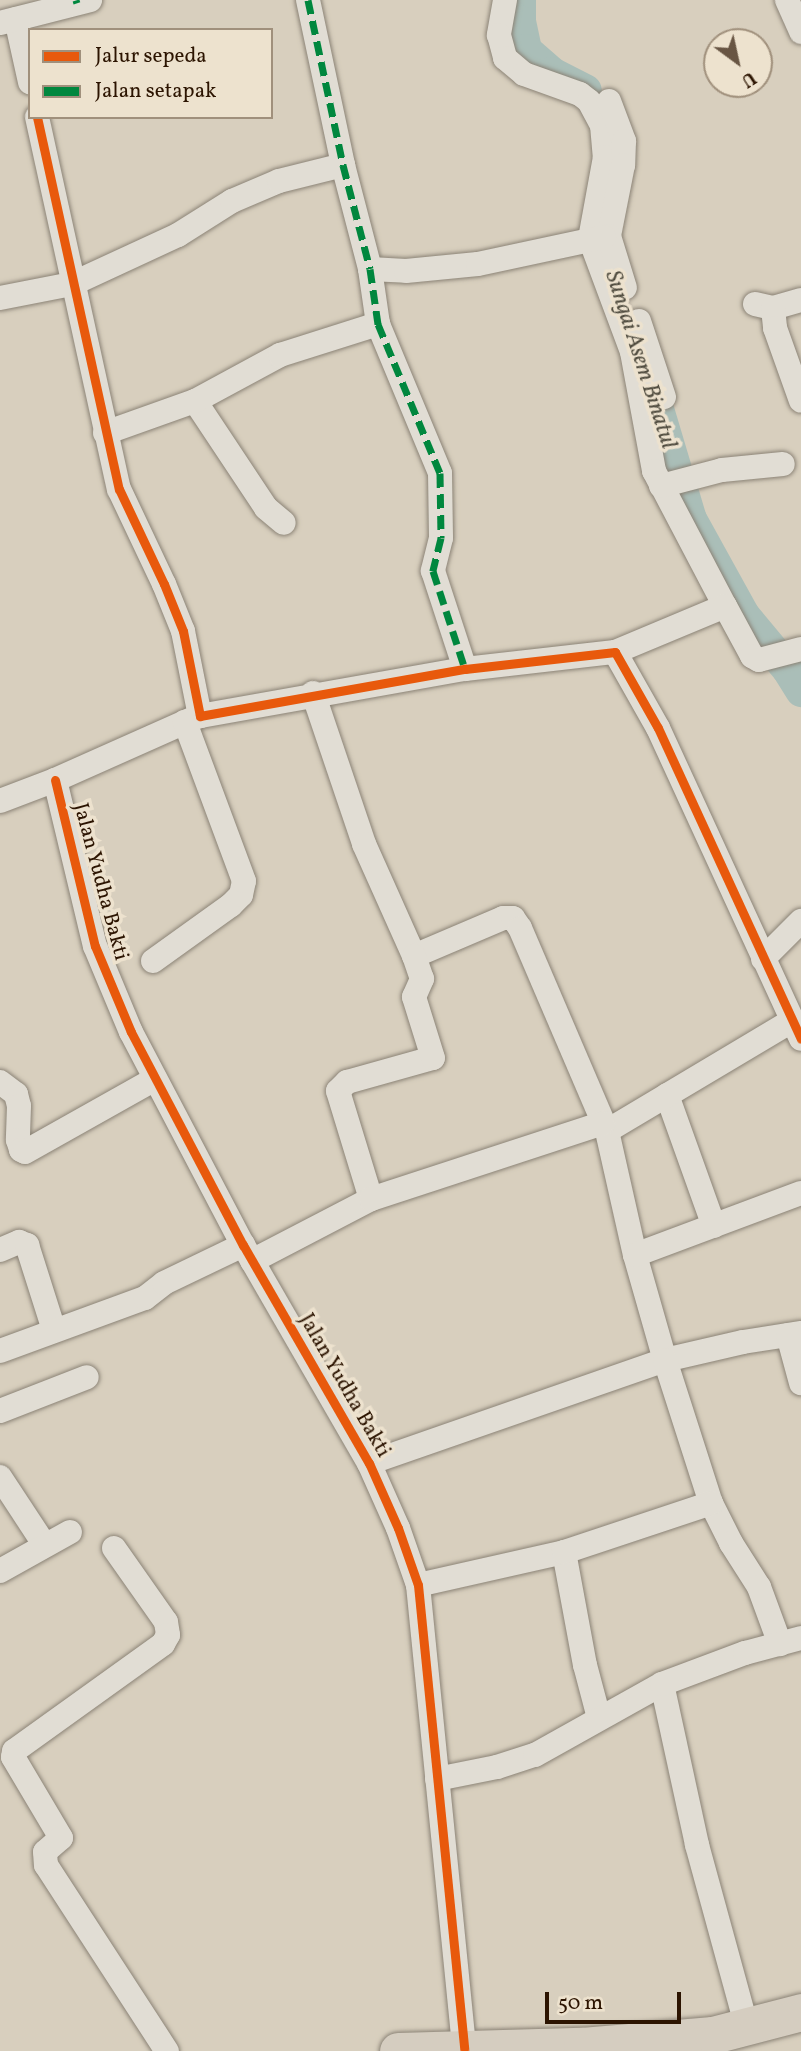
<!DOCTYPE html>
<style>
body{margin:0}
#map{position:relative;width:801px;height:2051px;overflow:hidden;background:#d8cfbe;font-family:Vollkorn,serif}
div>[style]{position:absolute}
.river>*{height:33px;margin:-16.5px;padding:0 16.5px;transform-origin:16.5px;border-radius:16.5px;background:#aabeb8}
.roads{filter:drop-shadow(0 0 2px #8b8376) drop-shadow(0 0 2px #8b8376)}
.minor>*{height:24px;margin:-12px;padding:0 12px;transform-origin:12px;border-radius:12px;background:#e1ddd4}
.highway>*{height:37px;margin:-18.5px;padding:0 18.5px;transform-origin:18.5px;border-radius:18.5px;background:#d5cdc0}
.quiet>*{height:7px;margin-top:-3.5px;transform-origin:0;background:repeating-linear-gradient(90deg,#00873e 0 14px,transparent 0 21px)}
.cycleway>*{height:9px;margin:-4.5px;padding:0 4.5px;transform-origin:4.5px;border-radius:4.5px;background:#e8590c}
span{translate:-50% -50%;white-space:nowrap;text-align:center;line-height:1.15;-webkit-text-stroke:7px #ede2ce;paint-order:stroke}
.street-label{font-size:21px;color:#2c1401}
.water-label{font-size:23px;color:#514d40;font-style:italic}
.legend{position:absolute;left:28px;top:28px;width:245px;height:91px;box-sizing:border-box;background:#ede2ce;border:2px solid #a0907c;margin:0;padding:9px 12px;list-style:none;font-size:21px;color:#2c1401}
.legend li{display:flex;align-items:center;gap:14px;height:35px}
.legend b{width:35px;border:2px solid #a0907c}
.north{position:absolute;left:703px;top:28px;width:70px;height:70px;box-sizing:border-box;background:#ede2ce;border:2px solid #a0907c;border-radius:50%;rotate:147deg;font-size:19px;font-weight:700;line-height:28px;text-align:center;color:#2c1401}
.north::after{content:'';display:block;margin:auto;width:24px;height:32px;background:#685543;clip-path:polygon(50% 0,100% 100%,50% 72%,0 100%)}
.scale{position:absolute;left:545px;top:1992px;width:136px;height:32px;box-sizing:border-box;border:4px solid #2c1401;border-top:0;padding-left:9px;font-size:21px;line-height:24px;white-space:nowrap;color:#2c1401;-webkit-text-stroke:5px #ede2ce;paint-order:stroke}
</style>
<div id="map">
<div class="river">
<div style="left:519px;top:0;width:21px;rotate:90deg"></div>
<div style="left:519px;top:21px;width:30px;rotate:78deg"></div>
<div style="left:525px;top:50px;width:35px;rotate:41deg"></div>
<div style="left:551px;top:73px;width:38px;rotate:27deg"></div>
<div style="left:644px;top:365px;width:161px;rotate:73.4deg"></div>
<div style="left:690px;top:519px;width:110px;rotate:61.1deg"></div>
<div style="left:743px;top:615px;width:70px;rotate:50.2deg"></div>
<div style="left:788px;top:669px;width:25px;rotate:58deg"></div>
</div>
<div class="roads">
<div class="minor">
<div style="left:308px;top:0;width:169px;rotate:78deg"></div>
<div style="left:343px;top:165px;width:107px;rotate:75.4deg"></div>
<div style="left:370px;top:269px;width:56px;rotate:81.7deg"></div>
<div style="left:378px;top:324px;width:161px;rotate:67.4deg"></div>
<div style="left:440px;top:473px;width:65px;rotate:89.1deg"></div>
<div style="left:441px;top:538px;width:34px;rotate:104deg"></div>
<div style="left:433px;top:571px;width:103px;rotate:71.9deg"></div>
<div style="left:505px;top:0;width:36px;rotate:100deg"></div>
<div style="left:499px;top:35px;width:24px;rotate:75deg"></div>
<div style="left:505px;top:58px;width:25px;rotate:40deg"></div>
<div style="left:524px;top:74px;width:59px;rotate:19.7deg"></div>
<div style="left:580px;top:94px;width:11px;rotate:38deg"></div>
<div style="left:589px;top:101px;width:27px;rotate:62deg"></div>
<div style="left:602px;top:125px;width:32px;rotate:85deg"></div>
<div style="left:605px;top:157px;width:83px;rotate:100.4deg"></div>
<div style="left:590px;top:239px;width:121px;rotate:69.6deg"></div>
<div style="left:632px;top:352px;width:121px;rotate:79.5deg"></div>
<div style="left:654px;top:471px;width:153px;rotate:62.3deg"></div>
<div style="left:787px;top:0;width:35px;rotate:66deg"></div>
<div style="left:16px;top:19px;width:65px;rotate:77.5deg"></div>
<div style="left:0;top:23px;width:93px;rotate:-14.3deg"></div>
<div style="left:609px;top:101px;width:43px;rotate:69.4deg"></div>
<div style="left:624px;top:141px;width:24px;rotate:92deg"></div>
<div style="left:623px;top:165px;width:72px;rotate:101.2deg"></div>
<div style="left:609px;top:236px;width:54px;rotate:72.9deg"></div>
<div style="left:37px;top:117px;width:381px;rotate:77.6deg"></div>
<div style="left:119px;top:489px;width:105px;rotate:64.7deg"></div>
<div style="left:164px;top:584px;width:51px;rotate:68deg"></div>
<div style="left:183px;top:631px;width:87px;rotate:78.7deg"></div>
<div style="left:200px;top:716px;width:269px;rotate:-10.1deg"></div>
<div style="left:465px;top:669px;width:151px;rotate:-6.5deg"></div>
<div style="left:615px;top:652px;width:87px;rotate:60.5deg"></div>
<div style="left:658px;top:728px;width:342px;rotate:65.3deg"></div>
<div style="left:370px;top:269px;width:36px;rotate:3deg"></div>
<div style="left:406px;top:271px;width:72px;rotate:-5.6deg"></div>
<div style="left:478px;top:264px;width:129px;rotate:-12.1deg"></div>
<div style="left:0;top:298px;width:73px;rotate:-11deg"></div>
<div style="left:72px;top:284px;width:117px;rotate:-24.8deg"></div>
<div style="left:178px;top:235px;width:64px;rotate:-32.2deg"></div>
<div style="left:232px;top:201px;width:51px;rotate:-23.1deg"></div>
<div style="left:279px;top:181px;width:66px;rotate:-14deg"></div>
<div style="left:755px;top:304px;width:18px;rotate:13deg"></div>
<div style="left:773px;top:308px;width:29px;rotate:-16deg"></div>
<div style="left:773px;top:308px;width:20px;rotate:84deg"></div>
<div style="left:775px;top:328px;width:77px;rotate:70.4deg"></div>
<div style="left:639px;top:321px;width:80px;rotate:71.8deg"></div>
<div style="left:195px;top:401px;width:128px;rotate:56.4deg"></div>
<div style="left:266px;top:508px;width:23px;rotate:40deg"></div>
<div style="left:105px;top:433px;width:96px;rotate:-19.6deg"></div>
<div style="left:195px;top:401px;width:97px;rotate:-28.4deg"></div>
<div style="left:280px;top:355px;width:103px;rotate:-17.6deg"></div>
<div style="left:661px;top:486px;width:63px;rotate:-14.7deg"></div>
<div style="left:722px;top:470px;width:61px;rotate:-5.6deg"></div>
<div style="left:615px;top:652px;width:119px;rotate:-22.7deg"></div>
<div style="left:725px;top:606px;width:57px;rotate:61.6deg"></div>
<div style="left:752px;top:656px;width:8px;rotate:30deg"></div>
<div style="left:759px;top:660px;width:43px;rotate:-14.7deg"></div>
<div style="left:313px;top:693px;width:159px;rotate:71.3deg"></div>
<div style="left:364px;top:844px;width:123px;rotate:65.9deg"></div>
<div style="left:414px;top:956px;width:97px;rotate:-23.1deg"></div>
<div style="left:503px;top:918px;width:10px"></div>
<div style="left:513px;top:918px;width:12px;rotate:55deg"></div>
<div style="left:520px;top:928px;width:221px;rotate:66.8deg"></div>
<div style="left:607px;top:1131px;width:127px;rotate:77.3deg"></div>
<div style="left:635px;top:1255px;width:109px;rotate:74.1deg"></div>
<div style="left:665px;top:1360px;width:80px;rotate:-13deg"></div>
<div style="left:743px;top:1342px;width:59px;rotate:-8.8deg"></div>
<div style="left:55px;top:780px;width:171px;rotate:76.5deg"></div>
<div style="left:95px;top:946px;width:93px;rotate:67.3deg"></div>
<div style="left:131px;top:1032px;width:241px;rotate:62.3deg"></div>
<div style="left:243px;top:1245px;width:252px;rotate:60deg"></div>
<div style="left:369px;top:1463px;width:71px;rotate:66deg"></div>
<div style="left:398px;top:1528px;width:60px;rotate:70.7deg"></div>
<div style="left:418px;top:1585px;width:466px;rotate:84.3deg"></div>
<div style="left:0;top:801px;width:59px;rotate:-20.9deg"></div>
<div style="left:55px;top:780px;width:158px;rotate:-24deg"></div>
<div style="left:763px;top:959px;width:54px;rotate:-45deg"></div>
<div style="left:153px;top:961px;width:96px;rotate:-35.7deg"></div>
<div style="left:231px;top:905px;width:14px;rotate:-45deg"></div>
<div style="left:241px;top:895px;width:14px;rotate:-78deg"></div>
<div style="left:244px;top:881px;width:170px;rotate:-110.4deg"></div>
<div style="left:0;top:1082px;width:20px;rotate:37deg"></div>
<div style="left:16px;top:1094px;width:12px;rotate:76deg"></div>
<div style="left:19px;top:1106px;width:34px;rotate:92deg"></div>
<div style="left:18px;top:1140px;width:10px;rotate:73deg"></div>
<div style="left:21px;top:1150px;width:4px;rotate:27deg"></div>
<div style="left:25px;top:1152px;width:149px;rotate:-29.3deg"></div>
<div style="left:667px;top:1095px;width:139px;rotate:70.3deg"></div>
<div style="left:607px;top:1131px;width:217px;rotate:-30.8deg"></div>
<div style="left:371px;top:1199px;width:113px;rotate:-107deg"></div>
<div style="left:338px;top:1091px;width:13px;rotate:-45deg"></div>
<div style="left:347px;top:1082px;width:89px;rotate:-15.6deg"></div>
<div style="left:433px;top:1058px;width:64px;rotate:-107.3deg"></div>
<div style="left:414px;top:997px;width:20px;rotate:-66deg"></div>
<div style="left:422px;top:979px;width:24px;rotate:-109deg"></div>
<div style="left:0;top:1250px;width:21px;rotate:-23deg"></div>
<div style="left:19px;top:1242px;width:9px;rotate:21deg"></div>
<div style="left:27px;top:1245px;width:89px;rotate:72.4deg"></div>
<div style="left:635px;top:1255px;width:177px;rotate:-20.5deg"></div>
<div style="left:252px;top:1261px;width:134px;rotate:-27.5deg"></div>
<div style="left:371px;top:1199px;width:244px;rotate:-18.1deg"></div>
<div style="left:788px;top:1335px;width:50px;rotate:74.8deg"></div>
<div style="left:0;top:1351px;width:154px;rotate:-20.1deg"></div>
<div style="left:145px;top:1298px;width:24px;rotate:-38deg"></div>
<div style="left:164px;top:1283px;width:88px;rotate:-25.7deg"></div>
<div style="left:0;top:1411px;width:93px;rotate:-21.3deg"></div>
<div style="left:369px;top:1463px;width:313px;rotate:-19.2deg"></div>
<div style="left:665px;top:1360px;width:150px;rotate:72.2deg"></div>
<div style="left:711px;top:1503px;width:45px;rotate:63.4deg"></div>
<div style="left:731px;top:1543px;width:52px;rotate:57.5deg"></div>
<div style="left:759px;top:1587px;width:61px;rotate:69.8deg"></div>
<div style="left:0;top:1477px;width:80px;rotate:56.7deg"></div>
<div style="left:114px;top:1548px;width:90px;rotate:54.9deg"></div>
<div style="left:166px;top:1622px;width:13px;rotate:81deg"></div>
<div style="left:168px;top:1635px;width:10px;rotate:119deg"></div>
<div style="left:163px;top:1644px;width:183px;rotate:144.3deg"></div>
<div style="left:14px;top:1751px;width:6px;rotate:99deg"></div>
<div style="left:13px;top:1757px;width:94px;rotate:59.3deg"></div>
<div style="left:61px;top:1838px;width:21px;rotate:139deg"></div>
<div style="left:45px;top:1852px;width:13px;rotate:86deg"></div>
<div style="left:46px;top:1865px;width:222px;rotate:57deg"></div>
<div style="left:564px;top:1552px;width:115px;rotate:79.5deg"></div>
<div style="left:585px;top:1665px;width:55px;rotate:75.2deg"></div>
<div style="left:0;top:1571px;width:80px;rotate:-29.1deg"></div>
<div style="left:418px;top:1585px;width:150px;rotate:-12.7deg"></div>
<div style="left:564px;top:1552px;width:155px;rotate:-18.4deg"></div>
<div style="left:662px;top:1684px;width:165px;rotate:77.7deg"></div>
<div style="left:697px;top:1845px;width:190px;rotate:74.7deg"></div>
<div style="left:437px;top:1779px;width:61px;rotate:-11.3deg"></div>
<div style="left:497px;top:1767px;width:40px;rotate:-18deg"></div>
<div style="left:535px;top:1755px;width:145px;rotate:-29.2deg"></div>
<div style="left:662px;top:1684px;width:89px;rotate:-20.5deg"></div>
<div style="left:745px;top:1653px;width:58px;rotate:-15deg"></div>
</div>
<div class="highway">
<div style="left:398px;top:2051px;width:184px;rotate:-1.6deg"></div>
<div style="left:582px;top:2046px;width:131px;rotate:-4.8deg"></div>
<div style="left:713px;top:2035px;width:91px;rotate:-14.6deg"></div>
</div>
</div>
<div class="quiet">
<div style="left:76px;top:0;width:3px;rotate:72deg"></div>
<div style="left:308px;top:0;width:169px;rotate:78deg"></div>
<div style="left:343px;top:165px;width:107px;rotate:75.4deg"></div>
<div style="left:370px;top:269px;width:56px;rotate:81.7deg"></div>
<div style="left:378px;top:324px;width:161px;rotate:67.4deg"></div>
<div style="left:440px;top:473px;width:65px;rotate:89.1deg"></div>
<div style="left:441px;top:538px;width:34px;rotate:104deg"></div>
<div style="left:433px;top:571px;width:103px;rotate:71.9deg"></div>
</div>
<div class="cycleway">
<div style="left:37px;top:117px;width:381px;rotate:77.6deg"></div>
<div style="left:119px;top:489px;width:105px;rotate:64.7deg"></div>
<div style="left:164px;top:584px;width:51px;rotate:68deg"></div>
<div style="left:183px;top:631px;width:87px;rotate:78.7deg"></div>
<div style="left:200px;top:716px;width:269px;rotate:-10.1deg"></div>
<div style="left:465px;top:669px;width:151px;rotate:-6.5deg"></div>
<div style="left:615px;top:652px;width:87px;rotate:60.5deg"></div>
<div style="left:658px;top:728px;width:342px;rotate:65.3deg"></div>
<div style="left:55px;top:780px;width:171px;rotate:76.5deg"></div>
<div style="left:95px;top:946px;width:93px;rotate:67.3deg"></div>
<div style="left:131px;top:1032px;width:241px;rotate:62.3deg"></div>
<div style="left:243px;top:1245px;width:252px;rotate:60deg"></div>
<div style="left:369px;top:1463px;width:71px;rotate:66deg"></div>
<div style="left:398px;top:1528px;width:60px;rotate:70.7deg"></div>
<div style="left:418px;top:1585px;width:466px;rotate:84.3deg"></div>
</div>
<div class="street-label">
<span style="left:100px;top:882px;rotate:75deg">Jalan Yudha Bakti</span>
<span style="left:344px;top:1386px;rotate:60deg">Jalan Yudha Bakti</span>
</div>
<div class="water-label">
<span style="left:640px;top:360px;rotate:72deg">Sungai Asem Binatul</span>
</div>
<ul class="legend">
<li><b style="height:9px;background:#e8590c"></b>Jalur sepeda</li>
<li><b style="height:9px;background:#00873e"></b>Jalan setapak</li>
</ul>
<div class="north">U</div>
<div class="scale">50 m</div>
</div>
